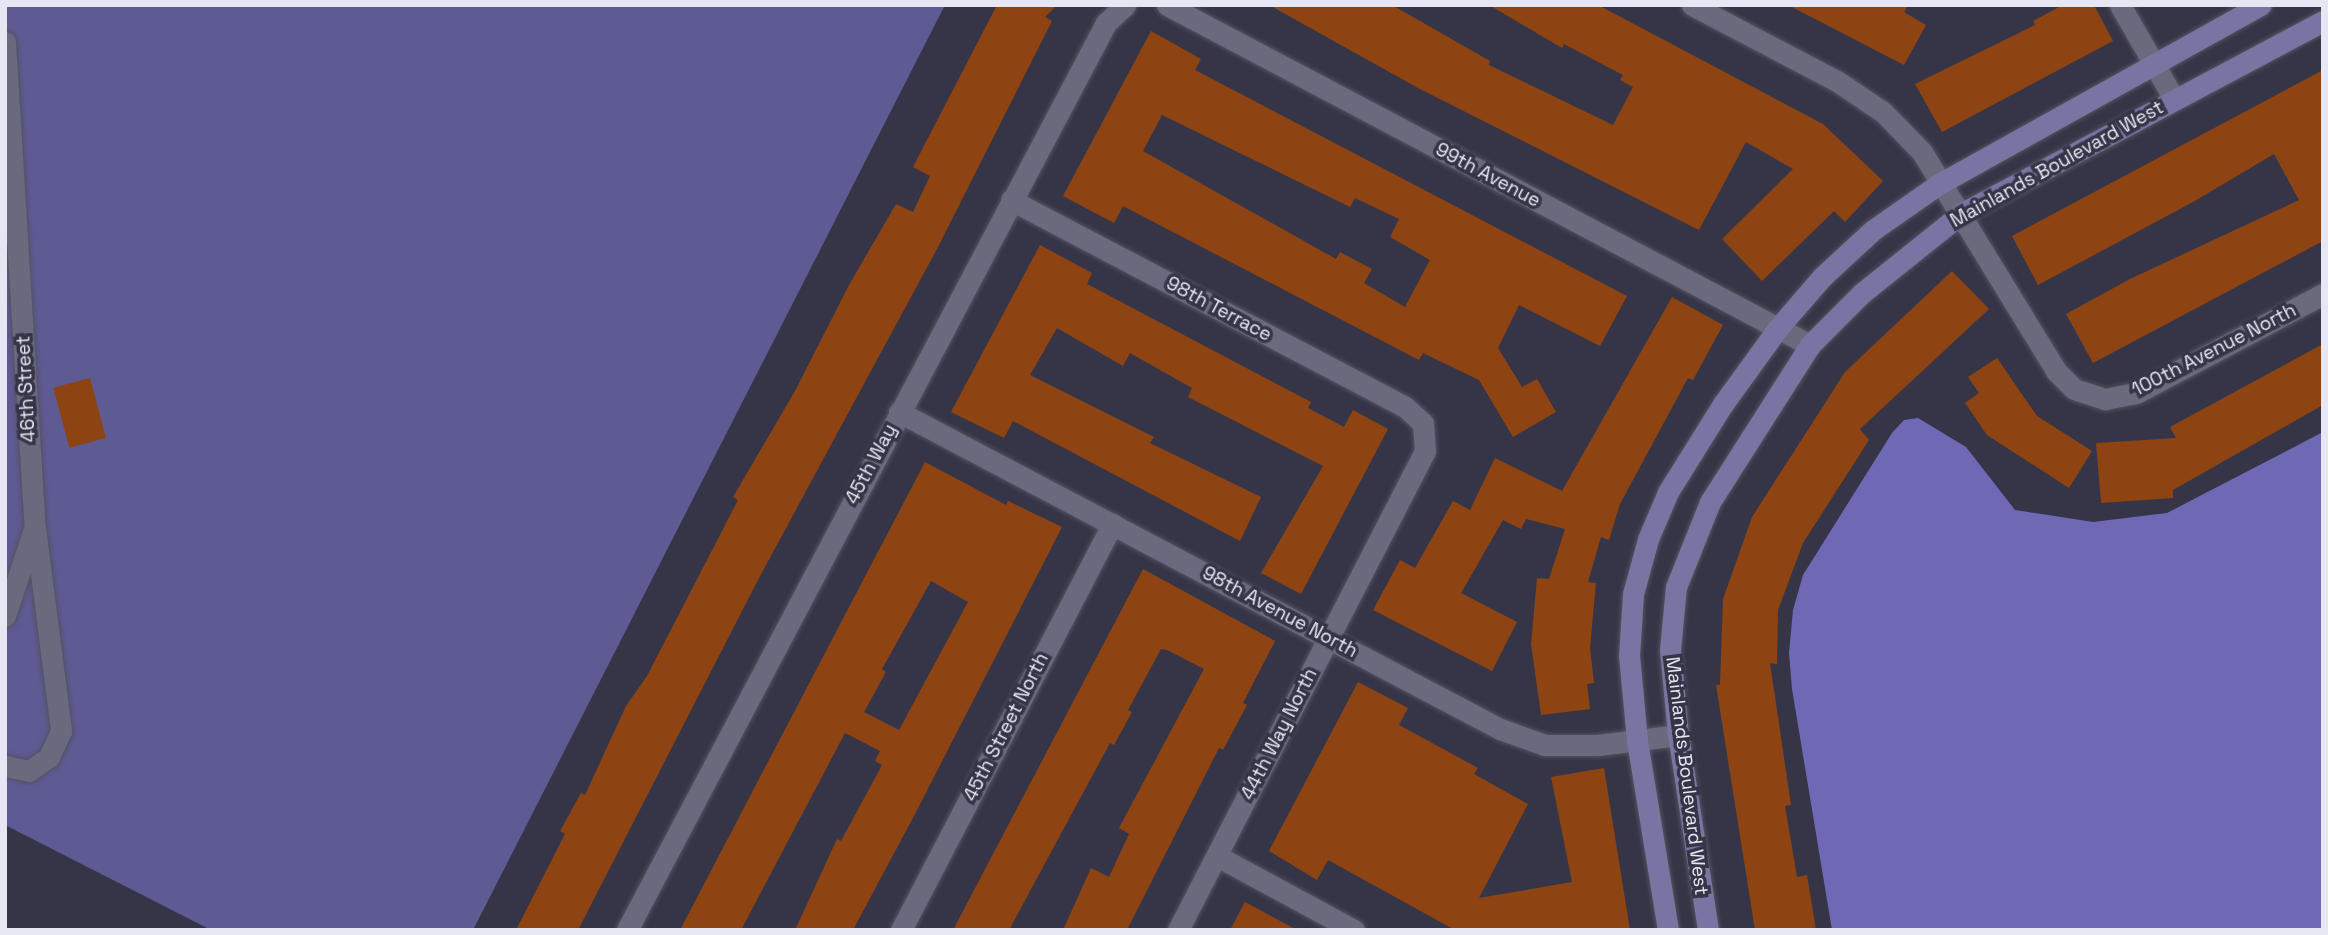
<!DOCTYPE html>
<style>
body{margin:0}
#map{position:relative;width:2328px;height:935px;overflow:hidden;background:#363547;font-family:"Space Grotesk",sans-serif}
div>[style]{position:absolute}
.green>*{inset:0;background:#5e5a94}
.water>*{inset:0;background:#6f69b5}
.building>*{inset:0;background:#8e4412;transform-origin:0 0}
.roads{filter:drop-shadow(0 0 2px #525260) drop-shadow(0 0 2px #525260)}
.street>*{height:21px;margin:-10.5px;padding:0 10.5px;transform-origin:10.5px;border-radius:10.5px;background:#6a6a7e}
.secondary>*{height:21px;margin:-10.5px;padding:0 10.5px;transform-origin:10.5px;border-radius:10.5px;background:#7875a2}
span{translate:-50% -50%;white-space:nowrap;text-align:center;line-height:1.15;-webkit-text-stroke:7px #363547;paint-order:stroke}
.street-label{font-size:19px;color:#e7e7f3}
.frame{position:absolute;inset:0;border:7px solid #e7e7f3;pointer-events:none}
</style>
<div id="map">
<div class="green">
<div style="clip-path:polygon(5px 5px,945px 5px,473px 930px,211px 930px,5px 825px)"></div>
</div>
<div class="water">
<div style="clip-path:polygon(1918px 418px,1966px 447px,2015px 510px,2093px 522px,2167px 513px,2323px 432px,2323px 930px,1832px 930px,1792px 689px,1789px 653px,1793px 610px,1803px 575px,1892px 433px,1904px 420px)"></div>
</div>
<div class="building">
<div style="clip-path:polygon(997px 5px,1057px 5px,1045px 17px,1052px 21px,938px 247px,759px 578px,578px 930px,516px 930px,565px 834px,560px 831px,581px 793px,585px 795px,626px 706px,647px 676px,738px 500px,733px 497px,795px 391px,849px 285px,896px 204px,913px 212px,930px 176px,913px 167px)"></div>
<div style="clip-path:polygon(1269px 5px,1392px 5px,1490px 61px,1489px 65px,1613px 125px,1633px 87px,1620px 80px,1623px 75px,1564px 44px,1562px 48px,1489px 5px,1598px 5px,1823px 124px,1883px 181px,1845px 222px,1834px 211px,1762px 281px,1722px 239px,1793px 169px,1746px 142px,1699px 230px,1418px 88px)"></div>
<div style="clip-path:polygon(1788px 5px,1908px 5px,1904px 12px,1926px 25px,1904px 65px)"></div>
<div style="clip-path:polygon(2063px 5px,2094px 5px,2113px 41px,1942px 132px,1915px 84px,2035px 25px,2033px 21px)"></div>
<div style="clip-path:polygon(evenodd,1151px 31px,1201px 59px,1195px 70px,1627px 296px,1600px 346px,1519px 305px,1498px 348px,1522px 387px,1537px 379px,1556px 412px,1513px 437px,1479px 380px,1423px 353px,1419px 360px,1123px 206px,1114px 223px,1063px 196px,1151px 31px,1162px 115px,1350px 207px,1355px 198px,1399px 219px,1390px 237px,1430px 260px,1405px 307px,1364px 283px,1372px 269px,1340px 252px,1336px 259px,1143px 151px,1162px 115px)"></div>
<div style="clip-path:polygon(2323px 70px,2323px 241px,2093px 363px,2066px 314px,2130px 279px,2299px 200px,2274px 154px,2193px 202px,2038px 285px,2012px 236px)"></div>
<div style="clip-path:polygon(1040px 245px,1092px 273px,1087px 284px,1311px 402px,1308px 408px,1344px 427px,1353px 410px,1388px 429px,1301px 594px,1261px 573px,1323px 466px,1188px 397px,1192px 388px,1130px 353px,1123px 366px,1057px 328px,1030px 375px,1154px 437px,1150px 443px,1261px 497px,1240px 541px,1013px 421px,1004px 438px,951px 412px)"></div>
<div style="clip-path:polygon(1952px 271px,1989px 309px,1860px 429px,1869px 440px,1803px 543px,1778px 610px,1777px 664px,1770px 663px,1791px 805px,1785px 806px,1797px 877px,1807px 875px,1816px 930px,1755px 930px,1716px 685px,1720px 685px,1723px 599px,1752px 517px,1845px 372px)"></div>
<div style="clip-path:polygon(1672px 297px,1723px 325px,1693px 380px,1688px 378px,1620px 504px,1609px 540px,1601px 537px,1588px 582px,1596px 583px,1590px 648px,1594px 683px,1587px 684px,1590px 709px,1541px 715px,1531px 644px,1537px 578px,1549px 579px,1565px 529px,1526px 519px,1521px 529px,1503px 520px,1461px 593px,1517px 622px,1492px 671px,1373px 610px,1400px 560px,1415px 568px,1453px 501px,1470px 510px,1495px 458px,1562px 491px)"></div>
<div style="clip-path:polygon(2323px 344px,2323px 405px,2173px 490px,2173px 498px,2101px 503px,2096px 443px,2176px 438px,2170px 427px)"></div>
<div style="clip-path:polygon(1997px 358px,2037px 416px,2092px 451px,2069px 488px,1987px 435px,1965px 403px,1979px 393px,1968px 377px)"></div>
<div style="left:90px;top:378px;width:62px;height:38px;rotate:75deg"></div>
<div style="clip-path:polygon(evenodd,925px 462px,1006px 505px,1008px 501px,1062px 527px,915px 814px,853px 930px,795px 930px,837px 839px,841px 841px,882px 765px,875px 761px,880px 751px,845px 733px,741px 930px,680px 930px,925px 462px,931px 581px,968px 602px,899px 730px,864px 712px,886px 672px,882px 669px,931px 581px)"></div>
<div style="clip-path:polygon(1143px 569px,1275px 641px,1243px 703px,1247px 705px,1223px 750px,1219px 748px,1127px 930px,1063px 930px,1091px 868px,1109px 877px,1129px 834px,1119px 828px,1204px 669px,1167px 650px,1161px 649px,1128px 710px,1132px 712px,1114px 745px,1110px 743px,1009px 930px,953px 930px)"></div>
<div style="clip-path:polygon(1358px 682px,1408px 708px,1399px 725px,1478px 768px,1474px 774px,1528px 804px,1479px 898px,1572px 882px,1551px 777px,1604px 768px,1630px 930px,1455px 930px,1328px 860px,1317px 880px,1269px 851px)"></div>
<div style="clip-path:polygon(1245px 902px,1297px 930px,1230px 930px)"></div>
</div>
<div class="roads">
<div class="street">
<div style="left:1167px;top:5px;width:727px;rotate:27.87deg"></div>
<div style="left:1692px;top:5px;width:164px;rotate:27.7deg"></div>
<div style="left:1837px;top:81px;width:55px;rotate:34deg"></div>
<div style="left:1883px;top:112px;width:56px;rotate:45.7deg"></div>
<div style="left:1922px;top:152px;width:257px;rotate:58.5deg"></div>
<div style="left:2056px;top:371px;width:25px;rotate:45deg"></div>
<div style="left:2074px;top:389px;width:33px;rotate:18deg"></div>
<div style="left:2105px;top:399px;width:32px;rotate:-11deg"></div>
<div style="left:2136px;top:393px;width:212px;rotate:-27.9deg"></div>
<div style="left:2120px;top:5px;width:108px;rotate:60.1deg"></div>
<div style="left:5px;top:42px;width:486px;rotate:86.5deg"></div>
<div style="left:35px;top:527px;width:206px;rotate:82.7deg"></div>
<div style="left:61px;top:731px;width:29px;rotate:115deg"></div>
<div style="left:49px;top:757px;width:24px;rotate:145deg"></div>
<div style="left:29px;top:771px;width:25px;rotate:-168deg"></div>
<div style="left:1011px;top:200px;width:444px;rotate:27.7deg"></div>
<div style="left:1404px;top:406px;width:25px;rotate:42deg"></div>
<div style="left:1423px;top:423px;width:28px;rotate:86deg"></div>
<div style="left:1425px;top:451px;width:539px;rotate:117.28deg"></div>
<div style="left:899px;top:412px;width:679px;rotate:27.81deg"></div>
<div style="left:1500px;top:729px;width:48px;rotate:19.6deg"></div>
<div style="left:1545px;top:745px;width:53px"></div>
<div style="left:1598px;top:745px;width:81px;rotate:-7.1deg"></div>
<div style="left:5px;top:616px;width:89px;rotate:-71.6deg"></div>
<div style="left:1217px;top:856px;width:156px;rotate:28.4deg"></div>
<div style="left:627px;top:930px;width:1026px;rotate:-62.16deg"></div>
<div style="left:1106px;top:23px;width:26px;rotate:-43deg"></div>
<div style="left:901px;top:930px;width:458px;rotate:-62.5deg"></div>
</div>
<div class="secondary">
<div style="left:1668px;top:930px;width:193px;rotate:-99.3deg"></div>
<div style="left:1637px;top:740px;width:84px;rotate:-95.4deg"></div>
<div style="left:1629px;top:656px;width:62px;rotate:-86.3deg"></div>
<div style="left:1633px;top:594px;width:57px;rotate:-74.7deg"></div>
<div style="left:1648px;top:539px;width:51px;rotate:-66.9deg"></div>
<div style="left:1668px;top:492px;width:104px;rotate:-58deg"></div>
<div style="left:1723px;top:404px;width:94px;rotate:-54.1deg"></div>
<div style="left:1778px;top:328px;width:67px;rotate:-49.2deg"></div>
<div style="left:1822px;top:277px;width:69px;rotate:-42.7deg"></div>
<div style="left:1873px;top:230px;width:80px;rotate:-34.9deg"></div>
<div style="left:1939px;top:184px;width:368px;rotate:-29.1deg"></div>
<div style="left:1708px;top:930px;width:197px;rotate:-98.7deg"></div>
<div style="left:1678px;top:735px;width:85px;rotate:-95.4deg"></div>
<div style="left:1670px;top:650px;width:63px;rotate:-84.6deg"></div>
<div style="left:1676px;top:587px;width:92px;rotate:-68.2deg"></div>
<div style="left:1710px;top:502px;width:186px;rotate:-57.5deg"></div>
<div style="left:1810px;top:345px;width:74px;rotate:-45deg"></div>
<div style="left:1862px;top:293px;width:128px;rotate:-38.7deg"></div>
<div style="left:1962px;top:213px;width:409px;rotate:-28deg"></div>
</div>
</div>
<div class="street-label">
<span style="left:2057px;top:164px;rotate:-29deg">Mainlands Boulevard West</span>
<span style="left:1488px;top:175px;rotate:28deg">99th Avenue</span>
<span style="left:1219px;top:309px;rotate:28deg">98th Terrace</span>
<span style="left:2214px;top:350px;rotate:-27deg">100th Avenue North</span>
<span style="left:26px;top:389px;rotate:-93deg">46th Street</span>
<span style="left:871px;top:464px;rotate:-62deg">45th Way</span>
<span style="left:1280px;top:612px;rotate:28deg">98th Avenue North</span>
<span style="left:1006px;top:727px;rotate:-63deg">45th Street North</span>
<span style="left:1279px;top:734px;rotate:-63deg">44th Way North</span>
<span style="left:1687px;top:776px;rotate:83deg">Mainlands Boulevard West</span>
</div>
<div class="frame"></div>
</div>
